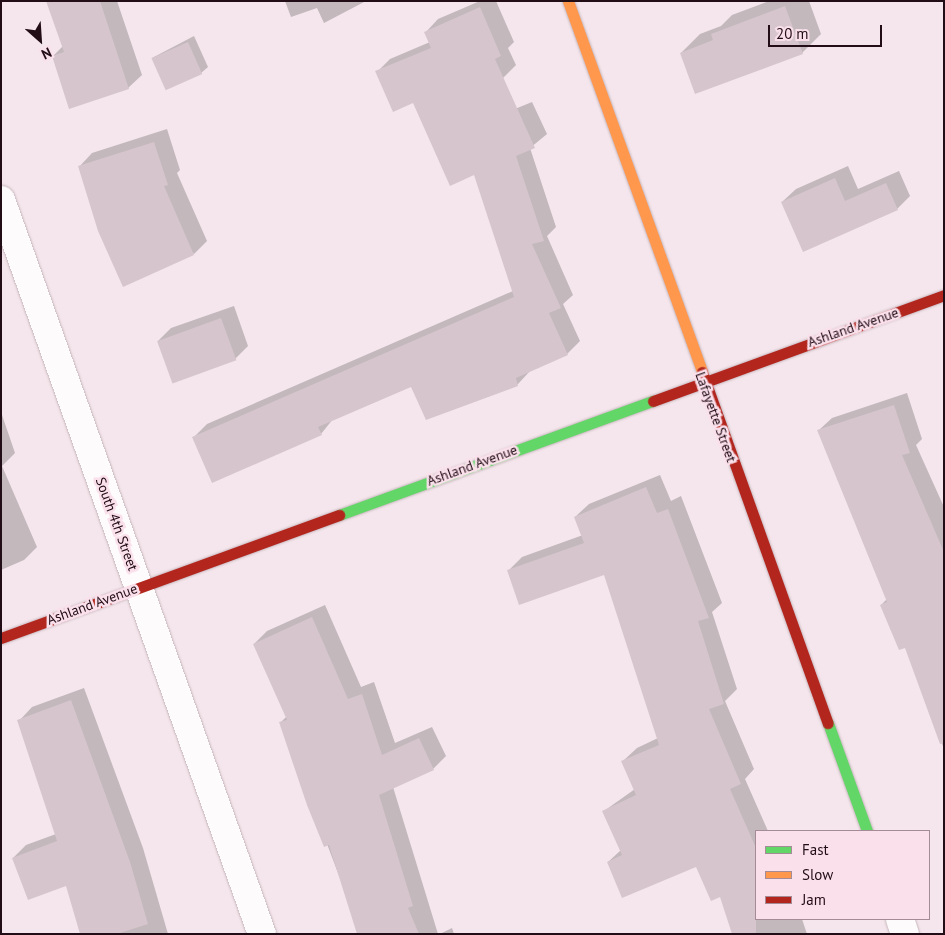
<!DOCTYPE html>
<style>
body{margin:0}
#map{position:relative;width:945px;height:935px;overflow:hidden;background:#f4e6ec;font-family:"PT Sans",sans-serif}
div>[style]{position:absolute}
.shadow>*{inset:0;background:#0003}
.building>*{inset:0;background:#d6c5cd;transform-origin:0 0}
.roads{filter:drop-shadow(0 0 1px #c7b6bd) drop-shadow(0 0 1px #c7b6bd)}
.street>*{height:28px;margin:-14px;padding:0 14px;transform-origin:14px;border-radius:14px;background:#fdfbfc}
.fast>*{height:11px;margin:-5.5px;padding:0 5.5px;transform-origin:5.5px;border-radius:5.5px;background:#63d668}
.slow>*{height:11px;margin:-5.5px;padding:0 5.5px;transform-origin:5.5px;border-radius:5.5px;background:#ff974d}
.jam>*{height:11px;margin:-5.5px;padding:0 5.5px;transform-origin:5.5px;border-radius:5.5px;background:#b3261e}
span{translate:-50% -50%;white-space:nowrap;text-align:center;line-height:1.15;-webkit-text-stroke:5px #fae0eb;paint-order:stroke}
.street-label{font-size:14px;color:#220c16}
.frame{position:absolute;inset:0;border:2px solid #220c16;pointer-events:none}
.legend{position:absolute;left:755px;top:830px;width:175px;height:90px;box-sizing:border-box;background:#fae0eb;border:1px solid #a48b96;margin:0;padding:6px 9px;list-style:none;font-size:15px;color:#220c16}
.legend li{display:flex;align-items:center;gap:10px;height:25px}
.legend b{width:25px;border:1px solid #a48b96}
.north{position:absolute;left:15px;top:15px;width:50px;height:50px;-webkit-text-stroke:4px #fae0eb;paint-order:stroke;rotate:154deg;font-size:14px;font-weight:700;line-height:20px;text-align:center;color:#220c16}
.north::after{content:'';display:block;margin:auto;width:18px;height:22px;background:#220c16;clip-path:polygon(50% 0,100% 100%,50% 72%,0 100%)}
.scale{position:absolute;left:768px;top:25px;width:114px;height:22px;box-sizing:border-box;border:2px solid #220c16;border-top:0;padding-left:6px;font-size:15px;line-height:18px;white-space:nowrap;color:#220c16;-webkit-text-stroke:4px #fae0eb;paint-order:stroke}
</style>
<div id="map">
<div class="shadow">
<div style="clip-path:polygon(47px 1px,117px 1px,142px 75px,128px 88px,53px 56px,63px 46px)"></div>
<div style="clip-path:polygon(285px 1px,366px 1px,324px 23px,317px 8px,291px 17px)"></div>
<div style="clip-path:polygon(480px 1px,496px 1px,514px 42px,508px 48px,516px 65px,503px 78px,510px 111px,532px 102px,547px 134px,530px 148px,556px 227px,547px 236px,573px 295px,563px 304px,580px 341px,567px 354px,530px 371px,518px 384px,426px 419px,412px 385px,333px 419px,321px 434px,194px 437px,207px 424px,513px 291px,475px 173px,414px 102px,377px 72px,390px 59px,430px 42px,426px 32px,438px 19px)"></div>
<div style="clip-path:polygon(769px 1px,809px 1px,821px 34px,802px 53px,681px 53px,700px 34px,721px 26px,732px 15px)"></div>
<div style="clip-path:polygon(194px 36px,208px 67px,201px 73px,152px 58px)"></div>
<div style="clip-path:polygon(167px 129px,180px 170px,177px 173px,207px 241px,194px 254px,79px 167px,92px 153px)"></div>
<div style="clip-path:polygon(848px 166px,858px 189px,899px 171px,910px 196px,897px 209px,782px 202px,796px 189px)"></div>
<div style="clip-path:polygon(234px 306px,248px 346px,235px 359px,158px 341px,171px 328px)"></div>
<div style="clip-path:polygon(907px 393px,922px 439px,916px 445px,944px 507px,944px 749px,906px 646px,881px 605px,887px 599px,819px 430px,832px 418px)"></div>
<div style="clip-path:polygon(1px 412px,15px 453px,2px 466px,37px 547px,24px 560px,1px 570px)"></div>
<div style="clip-path:polygon(660px 475px,671px 501px,681px 496px,722px 603px,712px 612px,737px 689px,725px 701px,754px 769px,745px 779px,768px 831px,756px 831px,756px 919px,802px 919px,807px 934px,733px 934px,721px 896px,696px 865px,608px 862px,621px 850px,604px 811px,635px 789px,623px 761px,637px 748px,658px 738px,605px 573px,509px 570px,522px 557px,583px 535px,575px 517px,589px 504px)"></div>
<div style="clip-path:polygon(325px 605px,361px 687px,374px 682px,395px 743px,432px 727px,446px 756px,433px 769px,393px 787px,438px 934px,361px 934px,281px 722px,287px 716px,254px 644px,267px 631px)"></div>
<div style="clip-path:polygon(84px 688px,143px 848px,168px 934px,82px 934px,67px 884px,13px 858px,26px 845px,56px 834px,19px 721px,32px 707px)"></div>
<div style="clip-path:polygon(452px 928px,454px 934px,440px 934px)"></div>
</div>
<div class="building">
<div style="clip-path:polygon(46px 1px,100px 1px,129px 89px,69px 109px,52px 56px,64px 52px)"></div>
<div style="clip-path:polygon(785px 6px,803px 54px,695px 94px,680px 53px,713px 40px,711px 34px)"></div>
<div style="clip-path:polygon(480px 7px,501px 56px,495px 59px,535px 148px,516px 156px,544px 241px,532px 244px,561px 308px,549px 313px,568px 355px,516px 378px,518px 386px,426px 420px,411px 387px,318px 427px,322px 435px,212px 483px,192px 437px,514px 297px,474px 175px,450px 186px,413px 103px,393px 112px,375px 71px,431px 48px,424px 32px)"></div>
<div style="left:188px;top:42px;width:35px;height:40px;rotate:66deg"></div>
<div style="clip-path:polygon(154px 142px,168px 185px,164px 186px,194px 255px,123px 287px,98px 231px,78px 166px)"></div>
<div style="clip-path:polygon(835px 178px,845px 201px,886px 183px,898px 210px,803px 252px,781px 202px)"></div>
<div style="left:221px;top:318px;width:45px;height:68px;rotate:70deg"></div>
<div style="clip-path:polygon(894px 405px,910px 453px,902px 455px,944px 552px,944px 743px,940px 744px,905px 648px,899px 650px,880px 605px,887px 602px,817px 430px)"></div>
<div style="clip-path:polygon(646px 487px,657px 513px,668px 509px,709px 618px,698px 621px,724px 704px,709px 709px,741px 784px,730px 789px,756px 848px,756px 934px,732px 934px,720px 897px,711px 901px,696px 867px,622px 898px,607px 862px,622px 855px,602px 811px,636px 795px,621px 761px,659px 745px,604px 575px,519px 605px,507px 570px,584px 543px,574px 517px)"></div>
<div style="clip-path:polygon(312px 617px,348px 699px,362px 694px,382px 755px,419px 738px,434px 770px,379px 795px,413px 906px,408px 908px,419px 934px,357px 934px,329px 845px,324px 847px,307px 805px,279px 722px,287px 720px,253px 644px)"></div>
<div style="clip-path:polygon(71px 700px,130px 862px,148px 924px,117px 934px,80px 934px,66px 886px,28px 900px,12px 858px,57px 841px,17px 720px)"></div>
</div>
<div class="roads">
<div class="street">
<div style="left:1px;top:200px;width:779px;rotate:70.43deg"></div>
<div style="left:900px;top:919px;width:16px;rotate:72deg"></div>
</div>
<div class="fast">
<div style="left:339px;top:515px;width:334px;rotate:-20deg"></div>
<div style="left:828px;top:723px;width:115px;rotate:70.1deg"></div>
</div>
<div class="slow">
<div style="left:568px;top:1px;width:394px;rotate:70.1deg"></div>
</div>
<div class="jam">
<div style="left:702px;top:372px;width:373px;rotate:70.3deg"></div>
<div style="left:653px;top:401px;width:310px;rotate:-20deg"></div>
<div style="left:1px;top:638px;width:360px;rotate:-20deg"></div>
</div>
</div>
<div class="street-label">
<span style="left:853px;top:327px;rotate:-19deg">Ashland Avenue</span>
<span style="left:716px;top:417px;rotate:70deg">Lafayette Street</span>
<span style="left:472px;top:465px;rotate:-20deg">Ashland Avenue</span>
<span style="left:117px;top:524px;rotate:70deg">South 4th Street</span>
<span style="left:92px;top:604px;rotate:-20deg">Ashland Avenue</span>
</div>
<div class="frame"></div>
<ul class="legend">
<li><b style="height:6px;background:#63d668"></b>Fast</li>
<li><b style="height:6px;background:#ff974d"></b>Slow</li>
<li><b style="height:6px;background:#b3261e"></b>Jam</li>
</ul>
<div class="north">N</div>
<div class="scale">20 m</div>
</div>
